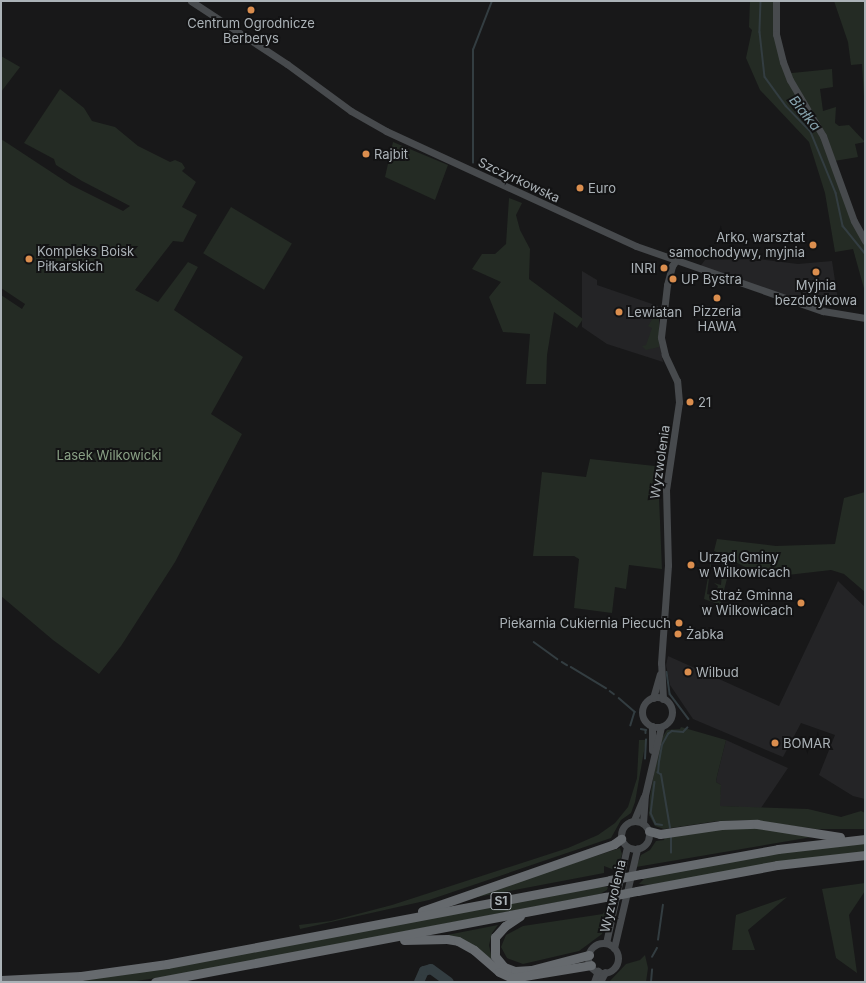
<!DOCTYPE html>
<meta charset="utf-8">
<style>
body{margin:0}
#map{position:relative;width:866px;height:983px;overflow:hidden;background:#181819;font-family:Inter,sans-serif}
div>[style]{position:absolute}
.built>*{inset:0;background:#242426}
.green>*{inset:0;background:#242b24;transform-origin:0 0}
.stream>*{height:1.5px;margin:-0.75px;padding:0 0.75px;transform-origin:0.75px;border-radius:0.75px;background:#333d41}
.river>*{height:10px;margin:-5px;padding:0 5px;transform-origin:5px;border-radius:5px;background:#333d41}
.secondary>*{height:7px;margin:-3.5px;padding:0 3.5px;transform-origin:3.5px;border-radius:3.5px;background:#474a4d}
.secondary>.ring{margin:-3.5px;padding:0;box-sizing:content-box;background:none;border:7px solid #474a4d;border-radius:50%}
.highway>*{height:9px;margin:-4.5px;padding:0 4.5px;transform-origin:4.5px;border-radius:4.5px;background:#666a6e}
.highway-bridge>*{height:9px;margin:-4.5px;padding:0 4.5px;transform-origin:4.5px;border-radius:4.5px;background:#666a6e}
.dots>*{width:11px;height:11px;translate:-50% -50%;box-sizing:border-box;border:2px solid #131314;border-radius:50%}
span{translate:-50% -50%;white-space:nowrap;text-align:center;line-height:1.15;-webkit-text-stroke:4px #131314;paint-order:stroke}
.shield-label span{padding:1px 3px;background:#131314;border:1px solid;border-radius:3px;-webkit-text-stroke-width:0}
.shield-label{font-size:12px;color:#abb2b7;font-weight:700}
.poi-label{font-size:13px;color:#abb2b7}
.left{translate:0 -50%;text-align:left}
.right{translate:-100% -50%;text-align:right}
.street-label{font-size:13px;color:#abb2b7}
.park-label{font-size:13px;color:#89a085}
.water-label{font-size:14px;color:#87a4ae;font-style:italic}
.frame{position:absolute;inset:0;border:2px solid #abb2b7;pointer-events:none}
</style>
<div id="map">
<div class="built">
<div style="clip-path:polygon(758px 259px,798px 264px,832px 261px,838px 300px,829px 304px,823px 311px,699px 268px,705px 260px)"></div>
<div style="clip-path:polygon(582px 271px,597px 280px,597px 285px,658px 306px,656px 324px,663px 362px,607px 344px,582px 327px)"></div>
<div style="clip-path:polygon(838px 581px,865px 607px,865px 799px,853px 796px,819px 775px,835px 735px,801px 723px,783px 757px,693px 719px,670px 685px,666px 665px,668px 656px,779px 706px)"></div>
<div style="clip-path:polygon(726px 740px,788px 768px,761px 808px,719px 806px,721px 785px,716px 782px,717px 776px)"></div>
</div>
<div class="green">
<div style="clip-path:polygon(750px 1px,776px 1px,775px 14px,787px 71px,792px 73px,832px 69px,833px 87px,820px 89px,823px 111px,836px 107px,835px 123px,839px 126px,849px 125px,865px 142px,855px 144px,858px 157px,834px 161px,865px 241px,865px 292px,853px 249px,835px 252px,825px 193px,809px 142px,760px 90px,746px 58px,752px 30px,749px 27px)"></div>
<div style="clip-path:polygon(834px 1px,865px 1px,865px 114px,862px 64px,851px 65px,848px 42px)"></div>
<div style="clip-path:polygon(1px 56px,20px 67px,1px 92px)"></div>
<div style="clip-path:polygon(60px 89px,84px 108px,92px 121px,115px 127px,138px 146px,170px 162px,175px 160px,182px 163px,185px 168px,182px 171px,196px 182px,182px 207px,197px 215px,183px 242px,173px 241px,135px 290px,158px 302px,188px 262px,198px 267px,174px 310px,243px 357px,211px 414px,242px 434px,175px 562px,121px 646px,99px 674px,53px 640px,1px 596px,1px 295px,22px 309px,25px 304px,1px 288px,1px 139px,71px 185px,123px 211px,130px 206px,82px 181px,56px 165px,54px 159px,24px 143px)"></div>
<div style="clip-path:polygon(393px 142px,448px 165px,435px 200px,385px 177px)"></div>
<div style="clip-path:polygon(509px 198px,522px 203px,516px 215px,520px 230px,530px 249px,529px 279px,583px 319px,577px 328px,554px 312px,547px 355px,546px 384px,526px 384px,530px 334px,503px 332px,489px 297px,501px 282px,472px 269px,482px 254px,495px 254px,506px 244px)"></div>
<div style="left:231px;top:207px;width:71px;height:54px;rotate:31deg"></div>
<div style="clip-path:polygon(655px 315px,659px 317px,659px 347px,646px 350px,642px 346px,646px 345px,652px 328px,648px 326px)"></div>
<div style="clip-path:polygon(590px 459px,664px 467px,659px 497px,662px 569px,629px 565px,626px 589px,615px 587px,612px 613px,574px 608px,579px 559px,574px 556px,533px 556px,542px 472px,586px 477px)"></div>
<div style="clip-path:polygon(865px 492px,865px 592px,844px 574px,831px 570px,770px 577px,757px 573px,714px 551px,717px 539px,776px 546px,835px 544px,844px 498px)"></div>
<div style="clip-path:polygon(712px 555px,707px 594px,715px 596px,718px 586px,714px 583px,721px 585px,723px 560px,730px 567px,718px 614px,718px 604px,704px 599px)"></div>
<div style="clip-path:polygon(681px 727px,726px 740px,717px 776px,716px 782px,721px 785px,720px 806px,808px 809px,841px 817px,861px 811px,865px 813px,865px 829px,816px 829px,752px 820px,718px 821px,664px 829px,655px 826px,649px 815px,650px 796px,660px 741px,667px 730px,680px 729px)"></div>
<div style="clip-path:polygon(639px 740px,646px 740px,635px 802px,631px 813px,621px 820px,611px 838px,429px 900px,300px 929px,299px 925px,331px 921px,392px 905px,568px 848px,598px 835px,615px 823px,628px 807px,637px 778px)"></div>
<div style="clip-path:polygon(751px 827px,812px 837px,636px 867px,641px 855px,650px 850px,656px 841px,664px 840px,665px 837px,720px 828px)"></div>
<div style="clip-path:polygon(865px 843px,865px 852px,648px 885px,639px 884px,647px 876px,755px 856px)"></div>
<div style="clip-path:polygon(620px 848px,622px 854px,617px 871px,604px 866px,604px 873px,462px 900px)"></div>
<div style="clip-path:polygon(865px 883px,865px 891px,849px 915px,857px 973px,836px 958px,822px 889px)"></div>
<div style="clip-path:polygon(599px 886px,608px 887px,607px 890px,600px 894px,182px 974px,130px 982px,43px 982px)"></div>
<div style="clip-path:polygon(787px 897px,748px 930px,755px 950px,732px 950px,736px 915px)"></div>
<div style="clip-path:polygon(607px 906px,610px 906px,602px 934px,579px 951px,523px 964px,507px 958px,501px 947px,506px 935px,523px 926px,603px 914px)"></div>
<div style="clip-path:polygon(498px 925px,492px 933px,489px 945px,492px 960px,472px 944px,447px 935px)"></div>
<div style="clip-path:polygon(645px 955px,648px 968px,646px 982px,609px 982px,626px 964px,640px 960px)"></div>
</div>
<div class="stream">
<div style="left:761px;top:1px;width:31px;rotate:92deg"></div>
<div style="left:760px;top:32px;width:45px;rotate:83.7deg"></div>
<div style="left:765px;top:77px;width:36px;rotate:54deg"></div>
<div style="left:786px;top:106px;width:36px;rotate:46deg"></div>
<div style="left:811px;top:132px;width:66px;rotate:67.7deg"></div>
<div style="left:836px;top:193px;width:34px;rotate:78deg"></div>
<div style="left:843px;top:226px;width:35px;rotate:51deg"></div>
<div style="left:473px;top:163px;width:113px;rotate:-90deg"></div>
<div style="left:473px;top:50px;width:53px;rotate:-68.8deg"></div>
<div style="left:534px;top:642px;width:29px;rotate:36deg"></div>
<div style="left:562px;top:662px;width:6px;rotate:31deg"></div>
<div style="left:571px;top:667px;width:41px;rotate:31deg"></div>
<div style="left:667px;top:672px;width:22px;rotate:82deg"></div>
<div style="left:670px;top:694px;width:31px;rotate:53deg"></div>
<div style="left:610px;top:691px;width:5px;rotate:37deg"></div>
<div style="left:619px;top:698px;width:21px;rotate:41deg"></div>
<div style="left:635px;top:712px;width:14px;rotate:107deg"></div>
<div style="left:641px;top:729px;width:5px;rotate:11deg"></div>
<div style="left:646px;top:730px;width:3px;rotate:90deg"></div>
<div style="left:645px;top:759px;width:19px;rotate:-87deg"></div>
<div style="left:655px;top:782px;width:31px;rotate:97deg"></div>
<div style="left:651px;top:813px;width:12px;rotate:66deg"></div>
<div style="left:656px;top:824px;width:6px;rotate:9deg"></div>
<div style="left:670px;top:828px;width:54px;rotate:-99.6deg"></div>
<div style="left:661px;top:775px;width:4px;rotate:-146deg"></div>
<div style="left:658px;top:773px;width:11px;rotate:-85deg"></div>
<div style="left:659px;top:762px;width:17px;rotate:-80deg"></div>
<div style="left:662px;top:745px;width:13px;rotate:-61deg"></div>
<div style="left:668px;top:734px;width:5px;rotate:-37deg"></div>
<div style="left:672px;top:731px;width:11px;rotate:5deg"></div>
<div style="left:683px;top:732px;width:6px;rotate:-45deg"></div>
<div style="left:671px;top:853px;width:17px;rotate:-90deg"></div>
<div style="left:658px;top:940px;width:35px;rotate:-82deg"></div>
<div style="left:652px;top:957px;width:10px;rotate:-61deg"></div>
<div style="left:651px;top:982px;width:12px;rotate:-85deg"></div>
</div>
<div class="river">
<div style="left:419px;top:982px;width:12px;rotate:-66deg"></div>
<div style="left:424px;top:971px;width:7px;rotate:-16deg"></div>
<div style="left:431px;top:969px;width:22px;rotate:36deg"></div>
</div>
<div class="secondary">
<div style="left:191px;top:1px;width:115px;rotate:33.3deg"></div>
<div style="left:287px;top:64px;width:79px;rotate:36.3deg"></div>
<div style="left:351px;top:111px;width:40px;rotate:29.7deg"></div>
<div style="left:386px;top:131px;width:275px;rotate:24.7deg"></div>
<div style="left:636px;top:246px;width:198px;rotate:19.2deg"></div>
<div style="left:823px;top:311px;width:43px;rotate:9.5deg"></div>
<div style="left:776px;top:1px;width:33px;rotate:90deg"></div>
<div style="left:776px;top:34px;width:29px;rotate:76deg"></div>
<div style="left:783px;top:62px;width:19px;rotate:69deg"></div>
<div style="left:790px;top:80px;width:65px;rotate:59.5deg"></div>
<div style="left:823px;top:136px;width:90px;rotate:70deg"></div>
<div style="left:854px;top:221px;width:23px;rotate:61deg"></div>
<div class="ring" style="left:642px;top:697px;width:23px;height:23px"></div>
<div style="left:653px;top:698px;width:25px;rotate:-74deg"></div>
<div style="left:663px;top:699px;width:36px;rotate:-93deg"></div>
<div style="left:661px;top:663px;width:98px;rotate:-85.9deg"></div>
<div style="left:668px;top:565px;width:75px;rotate:-91.5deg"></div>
<div style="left:666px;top:490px;width:89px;rotate:-81.6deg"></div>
<div style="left:679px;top:402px;width:21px;rotate:-95deg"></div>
<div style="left:677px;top:381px;width:29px;rotate:-115deg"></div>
<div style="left:665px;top:355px;width:18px;rotate:-103deg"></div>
<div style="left:661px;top:337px;width:52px;rotate:-83.4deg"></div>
<div style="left:667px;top:285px;width:20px;rotate:-75deg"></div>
<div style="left:672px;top:266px;width:7px;rotate:-56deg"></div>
<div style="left:652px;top:726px;width:24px;rotate:90deg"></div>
<div style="left:634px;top:820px;width:25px;rotate:-67deg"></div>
<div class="ring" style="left:621px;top:821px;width:21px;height:21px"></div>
<div style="left:643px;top:823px;width:28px;rotate:-86deg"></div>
<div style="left:645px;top:795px;width:70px;rotate:-76.8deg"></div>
<div style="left:606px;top:943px;width:98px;rotate:-77.7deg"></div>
<div class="ring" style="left:588px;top:943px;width:23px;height:23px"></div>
<div style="left:614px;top:948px;width:102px;rotate:-76.9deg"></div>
<div style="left:594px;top:982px;width:12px;rotate:-70deg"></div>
<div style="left:600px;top:982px;width:11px;rotate:-63deg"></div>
</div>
<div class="highway">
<div style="left:649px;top:831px;width:11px;rotate:15deg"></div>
<div style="left:660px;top:834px;width:62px;rotate:-8.4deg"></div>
<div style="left:721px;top:825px;width:36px;rotate:-2deg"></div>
<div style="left:757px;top:824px;width:84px;rotate:8.9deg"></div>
<div style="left:641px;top:874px;width:139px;rotate:-10.3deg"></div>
<div style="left:778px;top:849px;width:88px;rotate:-6.6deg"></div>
<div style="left:637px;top:891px;width:142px;rotate:-10.5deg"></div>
<div style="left:777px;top:865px;width:89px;rotate:-6.5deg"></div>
<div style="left:422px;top:911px;width:203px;rotate:-19.2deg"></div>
<div style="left:614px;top:844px;width:9px;rotate:-36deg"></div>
<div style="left:520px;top:916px;width:18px;rotate:146deg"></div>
<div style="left:505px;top:926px;width:15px;rotate:132deg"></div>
<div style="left:495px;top:937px;width:19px;rotate:90deg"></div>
<div style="left:495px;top:956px;width:14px;rotate:51deg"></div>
<div style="left:504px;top:967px;width:12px;rotate:20deg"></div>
<div style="left:515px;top:971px;width:16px;rotate:-4deg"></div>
<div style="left:531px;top:970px;width:60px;rotate:-14.5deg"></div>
<div style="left:404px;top:940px;width:43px;rotate:-1.3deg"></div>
<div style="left:447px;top:939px;width:11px;rotate:10deg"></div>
<div style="left:458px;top:941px;width:18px;rotate:29deg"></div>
<div style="left:474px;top:950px;width:33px;rotate:41deg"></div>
<div style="left:499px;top:972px;width:14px;rotate:25deg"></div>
<div style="left:512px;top:978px;width:80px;rotate:-9.3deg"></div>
<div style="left:1px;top:980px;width:80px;rotate:-2.9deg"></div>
<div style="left:81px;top:976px;width:87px;rotate:-7.9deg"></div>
<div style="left:167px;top:964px;width:451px;rotate:-10.7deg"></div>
<div style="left:155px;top:982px;width:459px;rotate:-10.7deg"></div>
</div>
<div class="highway-bridge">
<div style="left:610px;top:880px;width:32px;rotate:-11deg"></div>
<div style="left:606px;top:897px;width:32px;rotate:-11deg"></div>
</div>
<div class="dots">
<div style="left:251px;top:10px;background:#db8e4e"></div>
<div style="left:366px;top:154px;background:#db8e4e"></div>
<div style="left:580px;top:188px;background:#db8e4e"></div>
<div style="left:813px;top:245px;background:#db8e4e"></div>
<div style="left:29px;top:259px;background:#db8e4e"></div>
<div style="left:664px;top:268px;background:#db8e4e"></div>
<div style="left:816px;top:272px;background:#db8e4e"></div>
<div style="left:673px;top:279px;background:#db8e4e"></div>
<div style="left:717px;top:298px;background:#db8e4e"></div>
<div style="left:619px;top:312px;background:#db8e4e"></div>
<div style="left:690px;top:402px;background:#db8e4e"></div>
<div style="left:691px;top:565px;background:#db8e4e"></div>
<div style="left:801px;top:603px;background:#db8e4e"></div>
<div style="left:679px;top:623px;background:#db8e4e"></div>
<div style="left:678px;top:634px;background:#db8e4e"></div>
<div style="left:688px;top:672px;background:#db8e4e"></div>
<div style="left:775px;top:743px;background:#db8e4e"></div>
</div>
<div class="shield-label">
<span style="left:501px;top:901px">S1</span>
</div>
<div class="poi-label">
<span style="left:251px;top:31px">Centrum Ogrodnicze<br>Berberys</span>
<span class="left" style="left:374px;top:154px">Rajbit</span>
<span class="left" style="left:588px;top:188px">Euro</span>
<span class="right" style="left:805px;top:245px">Arko, warsztat<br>samochodywy, myjnia</span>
<span class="left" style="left:37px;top:259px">Kompleks Boisk<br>Piłkarskich</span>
<span class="right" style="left:656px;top:268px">INRI</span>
<span class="left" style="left:681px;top:279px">UP Bystra</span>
<span style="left:816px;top:293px">Myjnia<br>bezdotykowa</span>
<span class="left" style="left:627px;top:312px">Lewiatan</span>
<span style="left:717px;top:319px">Pizzeria<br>HAWA</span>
<span class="left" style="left:698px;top:402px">21</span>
<span class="left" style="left:699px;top:565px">Urząd Gminy<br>w Wilkowicach</span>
<span class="right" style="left:793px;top:603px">Straż Gminna<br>w Wilkowicach</span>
<span class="right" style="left:671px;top:623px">Piekarnia Cukiernia Piecuch</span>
<span class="left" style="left:686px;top:634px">Żabka</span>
<span class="left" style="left:696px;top:672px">Wilbud</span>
<span class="left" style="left:783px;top:743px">BOMAR</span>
</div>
<div class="street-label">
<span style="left:519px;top:180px;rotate:25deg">Szczyrkowska</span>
<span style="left:660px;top:462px;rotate:-82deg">Wyzwolenia</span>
<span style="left:613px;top:896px;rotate:-77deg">Wyzwolenia</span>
</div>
<div class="park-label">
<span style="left:109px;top:455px">Lasek Wilkowicki</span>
</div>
<div class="water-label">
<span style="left:805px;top:113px;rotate:51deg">Białka</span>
</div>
<div class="frame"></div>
</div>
